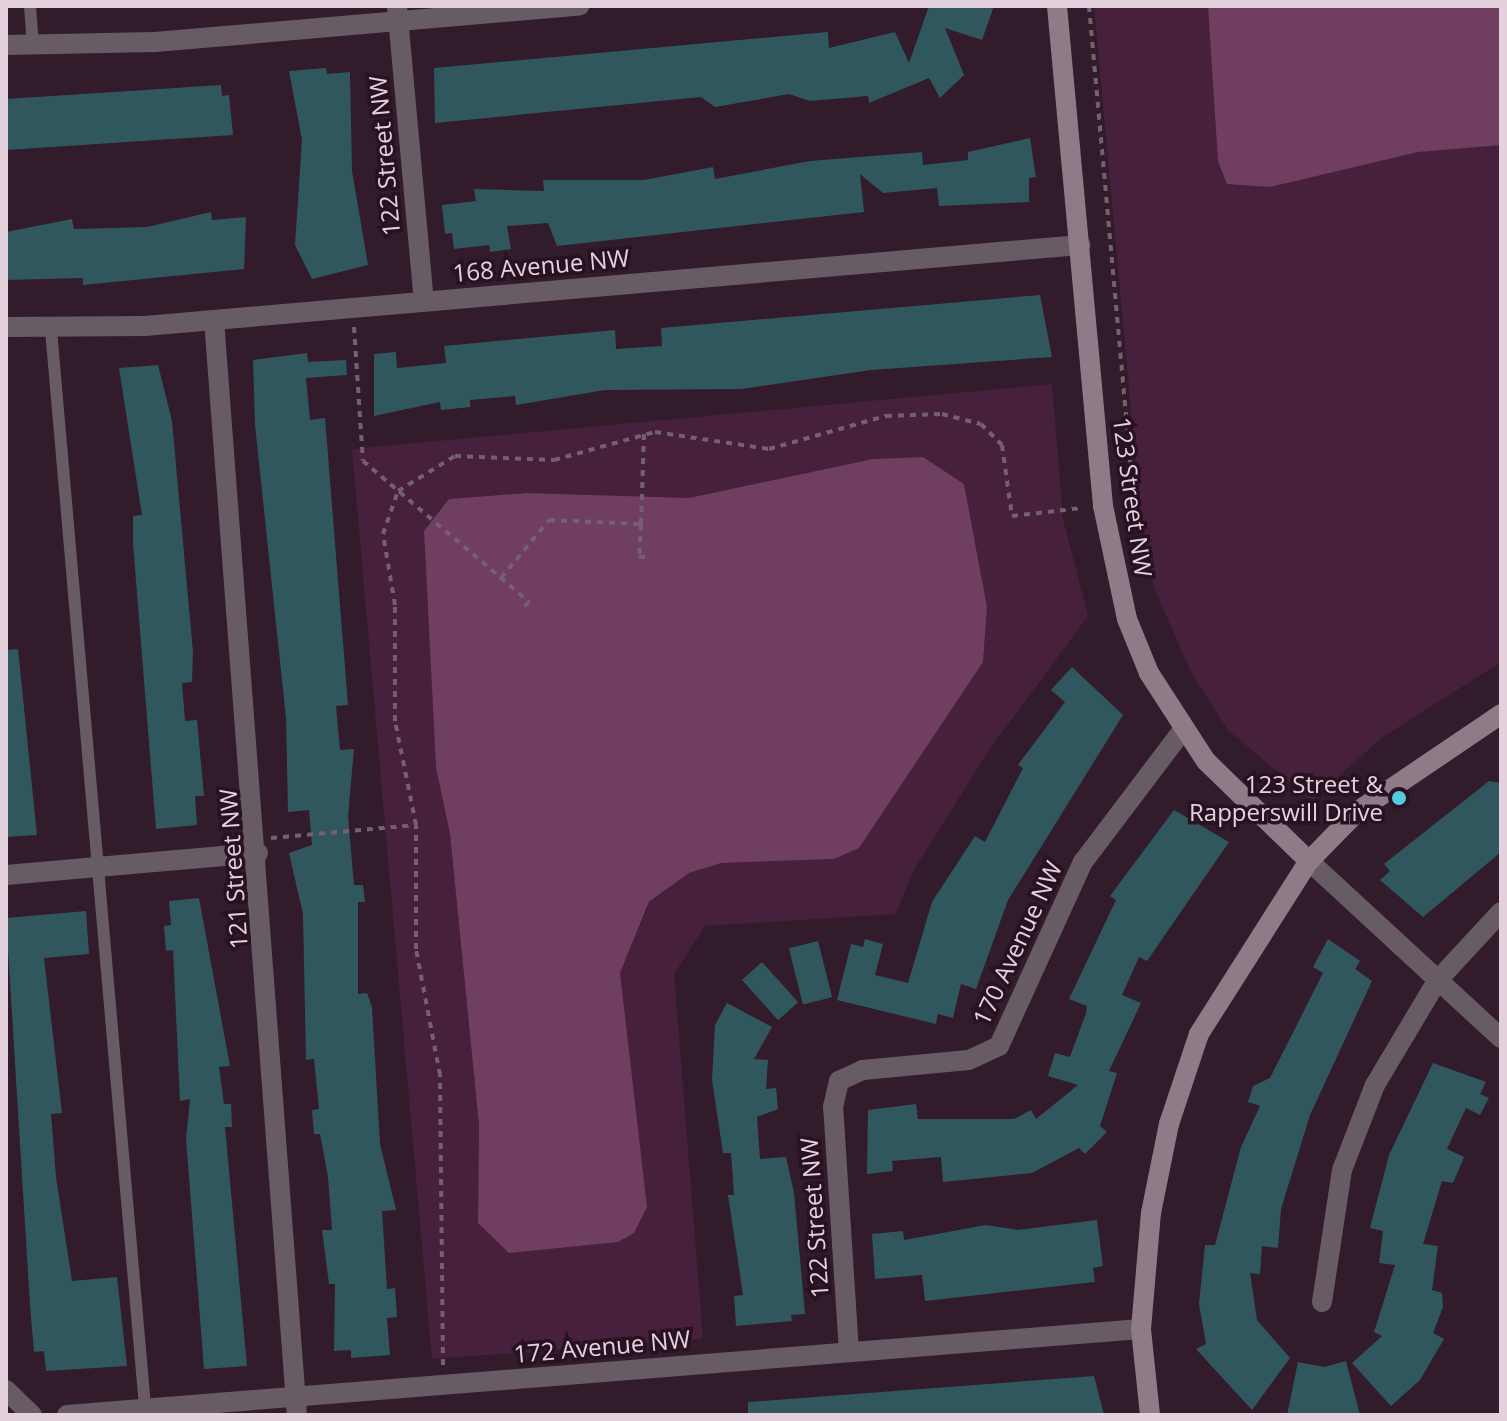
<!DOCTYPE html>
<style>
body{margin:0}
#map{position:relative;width:1507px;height:1421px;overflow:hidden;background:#321b2b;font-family:"Open Sans",sans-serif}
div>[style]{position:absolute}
.green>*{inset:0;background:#47213c}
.water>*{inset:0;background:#703e61}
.building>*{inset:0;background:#31575e;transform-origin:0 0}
.path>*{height:4px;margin-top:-2px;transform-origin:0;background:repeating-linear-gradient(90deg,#75606e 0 6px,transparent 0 12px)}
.lane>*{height:12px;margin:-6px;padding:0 6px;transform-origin:6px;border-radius:6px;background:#685c64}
.street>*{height:20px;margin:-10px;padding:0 10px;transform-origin:10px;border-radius:10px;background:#685c64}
.secondary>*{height:20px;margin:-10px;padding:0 10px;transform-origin:10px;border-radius:10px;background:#8f7b88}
.dots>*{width:22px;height:22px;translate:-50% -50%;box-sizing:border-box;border:4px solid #281221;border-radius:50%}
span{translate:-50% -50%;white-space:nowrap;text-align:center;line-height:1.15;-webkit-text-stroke:7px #281221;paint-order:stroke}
.street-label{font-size:24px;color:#e3d2dd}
.poi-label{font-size:24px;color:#e3d2dd}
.right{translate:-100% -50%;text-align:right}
.frame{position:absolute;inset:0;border:8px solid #e3d2dd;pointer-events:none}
</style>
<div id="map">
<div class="green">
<div style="clip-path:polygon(1094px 6px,1501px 6px,1501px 662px,1381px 738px,1312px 801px,1228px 730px,1191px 672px,1154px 588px,1141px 518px)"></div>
<div style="clip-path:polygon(evenodd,1052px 384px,1063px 519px,1088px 616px,989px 750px,912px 873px,896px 914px,705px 926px,674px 974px,703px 1339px,432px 1359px,352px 449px,1052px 384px,923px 457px,964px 484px,987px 607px,983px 662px,834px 859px,721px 863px,689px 873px,650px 902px,620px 973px,621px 1020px,478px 1223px,479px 1125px,450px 834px,436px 768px,424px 531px,450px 499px,527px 493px,689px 498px,873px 459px,923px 457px)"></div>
</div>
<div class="water">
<div style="clip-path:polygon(1208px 6px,1501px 6px,1501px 145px,1418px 152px,1270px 187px,1227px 184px,1218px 161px)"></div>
<div style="clip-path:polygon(923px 457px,964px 484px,987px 607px,983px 662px,859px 848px,834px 859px,721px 863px,689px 873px,649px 902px,620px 973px,647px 1207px,634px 1233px,618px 1242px,509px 1253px,478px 1223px,479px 1125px,450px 834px,436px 768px,424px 531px,449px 499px,527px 493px,689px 498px,873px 459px)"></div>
</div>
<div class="building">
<div style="clip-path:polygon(929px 6px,994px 6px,982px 40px,945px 28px,964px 75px,940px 98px,929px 78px,869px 103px,868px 96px,810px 101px,789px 94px,715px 107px,701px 97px,435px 123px,434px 68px,828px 32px,829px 48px,895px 32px,909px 63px)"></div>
<div style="clip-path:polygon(326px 68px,327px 74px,350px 72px,352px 171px,368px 265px,312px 279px,295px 245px,302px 140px,289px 71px)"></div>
<div style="clip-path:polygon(221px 85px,222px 96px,229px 95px,233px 135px,6px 150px,6px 99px)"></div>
<div style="clip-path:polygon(1030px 138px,1036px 177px,1029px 178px,1029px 202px,939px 206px,937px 188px,883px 193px,860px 174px,864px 212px,557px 246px,548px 223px,507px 226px,511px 249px,490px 252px,489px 245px,454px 249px,452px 233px,445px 234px,442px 205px,476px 201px,474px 189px,544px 191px,543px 180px,644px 180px,713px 167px,715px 179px,810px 161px,922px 152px,923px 165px,968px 160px,968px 152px)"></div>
<div style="clip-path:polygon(211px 212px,212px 220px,246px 217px,244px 269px,83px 285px,83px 278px,6px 280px,6px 232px,72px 219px,74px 229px,147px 227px)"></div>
<div style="clip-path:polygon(1040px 295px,1052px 357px,871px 370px,741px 389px,605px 390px,516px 405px,515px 396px,470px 400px,470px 407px,441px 410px,440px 402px,374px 416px,374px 354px,396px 352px,397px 368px,437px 364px,446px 363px,444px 346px,615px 330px,616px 349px,662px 346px,661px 328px)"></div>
<div style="clip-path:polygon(307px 353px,308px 362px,346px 360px,347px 375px,306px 378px,310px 420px,325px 418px,348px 705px,336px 706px,340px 750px,354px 749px,348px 816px,354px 885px,363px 885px,365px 902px,358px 902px,358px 994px,367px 993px,372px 1007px,380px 1144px,396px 1210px,382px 1211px,387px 1289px,395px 1288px,397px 1317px,387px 1318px,390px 1355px,351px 1358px,351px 1350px,334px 1351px,335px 1284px,329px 1284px,322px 1230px,332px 1230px,328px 1177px,320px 1134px,314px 1134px,312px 1110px,319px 1109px,314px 1059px,306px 1060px,303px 914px,289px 853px,312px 845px,309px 810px,288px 812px,286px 718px,255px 425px,253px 360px)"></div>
<div style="clip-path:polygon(158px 365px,172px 421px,193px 652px,192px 682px,182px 683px,185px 721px,197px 720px,204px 796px,195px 796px,197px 825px,156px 829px,133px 544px,133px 516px,142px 515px,119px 368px)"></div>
<div style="clip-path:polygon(18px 649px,37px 835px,6px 837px,6px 650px)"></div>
<div style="clip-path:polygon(1072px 667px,1123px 715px,1008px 900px,976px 989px,961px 984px,953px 1018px,938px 1014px,936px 1024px,837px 1000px,851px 944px,863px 947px,865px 939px,883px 944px,875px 975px,908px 983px,932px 902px,975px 836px,985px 842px,1023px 768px,1018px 765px,1065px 702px,1051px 690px)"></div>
<div style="clip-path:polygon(1489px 781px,1501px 783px,1501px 852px,1423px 917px,1380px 880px,1390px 871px,1384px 864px)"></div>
<div style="clip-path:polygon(1174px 810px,1229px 842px,1147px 961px,1139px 957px,1122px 995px,1141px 1003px,1109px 1071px,1117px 1073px,1100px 1126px,1107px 1132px,1085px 1154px,1079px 1148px,1032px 1173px,943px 1182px,941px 1157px,892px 1161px,893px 1171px,867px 1174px,868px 1110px,916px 1104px,918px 1119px,1014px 1119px,1031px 1110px,1036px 1119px,1078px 1085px,1048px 1076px,1055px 1053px,1070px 1057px,1086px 1013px,1087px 1006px,1069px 999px,1116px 900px,1110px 896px)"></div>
<div style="clip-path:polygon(199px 898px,230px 1066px,219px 1067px,224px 1104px,231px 1104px,232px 1127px,225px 1127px,247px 1366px,204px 1369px,186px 1139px,190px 1099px,180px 1101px,173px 950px,166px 951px,164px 926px,171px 925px,169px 901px)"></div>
<div style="clip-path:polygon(86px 911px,89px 954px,44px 958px,62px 1113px,51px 1114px,56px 1177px,72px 1281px,117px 1277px,127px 1366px,46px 1371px,44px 1351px,34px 1352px,30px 1305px,6px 918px)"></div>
<div style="clip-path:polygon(1328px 939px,1360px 961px,1355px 969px,1372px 981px,1310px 1115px,1281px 1209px,1278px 1248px,1262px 1246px,1260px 1274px,1250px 1273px,1257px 1320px,1290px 1358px,1252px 1410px,1196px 1349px,1206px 1344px,1199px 1304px,1205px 1245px,1215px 1245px,1241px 1147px,1260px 1106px,1248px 1102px,1253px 1086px,1270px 1078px,1323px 973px,1313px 967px)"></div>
<div style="left:818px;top:941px;width:58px;height:30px;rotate:76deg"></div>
<div style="left:762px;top:962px;width:54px;height:27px;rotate:48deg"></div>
<div style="clip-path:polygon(727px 1003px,772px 1027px,754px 1059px,768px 1060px,766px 1089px,776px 1088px,778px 1109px,757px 1117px,760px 1159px,786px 1157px,794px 1193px,805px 1314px,791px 1315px,792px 1321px,736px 1326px,734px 1296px,743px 1295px,728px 1195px,734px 1195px,731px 1153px,723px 1153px,712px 1080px,715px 1025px)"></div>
<div style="clip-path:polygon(1433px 1063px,1486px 1082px,1480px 1094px,1489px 1098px,1480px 1115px,1466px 1108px,1447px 1149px,1464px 1157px,1453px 1183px,1442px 1181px,1423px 1244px,1438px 1246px,1432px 1290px,1442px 1293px,1443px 1307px,1433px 1333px,1444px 1339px,1420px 1380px,1391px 1406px,1352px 1363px,1382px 1336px,1374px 1332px,1395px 1265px,1379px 1263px,1383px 1231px,1370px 1228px,1389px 1155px)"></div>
<div style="clip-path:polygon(1097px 1220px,1103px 1266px,1093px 1268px,1095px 1282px,925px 1301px,922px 1275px,875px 1279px,872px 1234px,903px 1231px,904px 1240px,986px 1225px,1018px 1230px)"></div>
<div style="clip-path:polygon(1346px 1361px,1360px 1415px,1287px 1415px,1298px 1362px,1324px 1367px)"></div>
<div style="clip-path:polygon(1094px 1376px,1104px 1415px,748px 1415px,748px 1402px)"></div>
</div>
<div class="path">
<div style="left:1089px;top:6px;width:500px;rotate:84.84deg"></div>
<div style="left:1134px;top:504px;width:11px;rotate:180deg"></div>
<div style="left:354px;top:327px;width:134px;rotate:86.2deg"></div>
<div style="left:363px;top:461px;width:218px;rotate:40.3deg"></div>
<div style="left:529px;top:602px;width:8px;rotate:135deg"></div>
<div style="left:641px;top:524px;width:33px;rotate:93deg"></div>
<div style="left:639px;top:557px;width:10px"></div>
<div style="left:501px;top:578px;width:75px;rotate:-50.4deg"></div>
<div style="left:549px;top:520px;width:92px;rotate:2.5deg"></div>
<div style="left:641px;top:524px;width:90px;rotate:-88.1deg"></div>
<div style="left:271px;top:838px;width:146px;rotate:-5.1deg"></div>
<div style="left:443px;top:1365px;width:290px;rotate:-90.6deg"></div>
<div style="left:440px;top:1075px;width:128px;rotate:-100.8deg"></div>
<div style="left:416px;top:949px;width:124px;rotate:-90deg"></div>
<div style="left:416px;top:825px;width:106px;rotate:-101.4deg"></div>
<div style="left:395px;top:721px;width:116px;rotate:-90deg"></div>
<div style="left:395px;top:605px;width:72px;rotate:-99.6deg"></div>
<div style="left:383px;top:534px;width:46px;rotate:-70.8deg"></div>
<div style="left:398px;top:491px;width:67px;rotate:-31.6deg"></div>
<div style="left:455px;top:456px;width:99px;rotate:2.3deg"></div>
<div style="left:554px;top:460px;width:105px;rotate:-15.5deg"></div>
<div style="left:655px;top:432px;width:115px;rotate:8.5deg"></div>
<div style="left:769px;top:449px;width:122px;rotate:-15.8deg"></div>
<div style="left:886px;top:416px;width:56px;rotate:-2deg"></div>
<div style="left:942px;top:414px;width:40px;rotate:14.4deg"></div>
<div style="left:981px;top:424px;width:30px;rotate:45deg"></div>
<div style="left:1002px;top:445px;width:72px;rotate:82deg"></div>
<div style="left:1012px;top:516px;width:70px;rotate:-6.5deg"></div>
</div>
<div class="lane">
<div style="left:30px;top:6px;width:41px;rotate:85.8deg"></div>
<div style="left:51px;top:330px;width:1081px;rotate:85.01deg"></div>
</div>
<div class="street">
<div style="left:397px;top:6px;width:296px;rotate:84.8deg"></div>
<div style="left:6px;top:45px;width:149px;rotate:-1.2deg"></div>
<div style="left:155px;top:42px;width:426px;rotate:-4.9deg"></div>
<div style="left:214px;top:320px;width:1098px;rotate:85.67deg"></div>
<div style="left:6px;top:327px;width:139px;rotate:-0.4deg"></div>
<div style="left:145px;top:326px;width:939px;rotate:-4.95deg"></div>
<div style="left:1309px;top:861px;width:261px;rotate:42.7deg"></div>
<div style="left:6px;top:875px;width:253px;rotate:-5deg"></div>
<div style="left:1322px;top:1302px;width:134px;rotate:-81.4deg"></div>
<div style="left:1342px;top:1170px;width:91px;rotate:-68.8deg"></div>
<div style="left:1375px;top:1085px;width:121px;rotate:-59.2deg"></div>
<div style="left:1437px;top:981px;width:94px;rotate:-47.2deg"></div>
<div style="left:849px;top:1352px;width:246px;rotate:-93.7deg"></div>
<div style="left:833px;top:1107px;width:27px;rotate:-77deg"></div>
<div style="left:839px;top:1081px;width:26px;rotate:-25deg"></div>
<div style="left:863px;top:1070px;width:106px;rotate:-5.4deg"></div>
<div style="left:969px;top:1060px;width:33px;rotate:-25deg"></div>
<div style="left:999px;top:1046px;width:202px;rotate:-65.5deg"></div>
<div style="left:1083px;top:862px;width:166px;rotate:-52.9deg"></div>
<div style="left:6px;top:1390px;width:36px;rotate:44deg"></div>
<div style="left:67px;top:1415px;width:1077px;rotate:-4.58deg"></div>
</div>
<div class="secondary">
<div style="left:1057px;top:6px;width:502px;rotate:84.74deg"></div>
<div style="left:1103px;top:506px;width:116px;rotate:78deg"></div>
<div style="left:1127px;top:619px;width:58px;rotate:67.8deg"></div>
<div style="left:1149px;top:673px;width:105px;rotate:57.1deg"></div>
<div style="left:1206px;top:761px;width:144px;rotate:44.2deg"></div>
<div style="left:1150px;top:1415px;width:86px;rotate:-96deg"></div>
<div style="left:1141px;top:1329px;width:116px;rotate:-85.1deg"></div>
<div style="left:1151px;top:1213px;width:91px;rotate:-78.6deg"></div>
<div style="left:1169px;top:1124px;width:95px;rotate:-71.6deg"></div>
<div style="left:1199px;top:1034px;width:205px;rotate:-57.6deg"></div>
<div style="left:1309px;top:861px;width:70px;rotate:-45.6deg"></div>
<div style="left:1358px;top:811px;width:173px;rotate:-34.1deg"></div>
</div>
<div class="dots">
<div style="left:1399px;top:798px;background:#54cade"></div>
</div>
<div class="street-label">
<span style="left:384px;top:156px;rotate:-95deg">122 Street NW</span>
<span style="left:541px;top:265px;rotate:-5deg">168 Avenue NW</span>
<span style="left:1133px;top:497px;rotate:82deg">123 Street NW</span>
<span style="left:233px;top:869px;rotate:-94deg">121 Street NW</span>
<span style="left:1017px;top:943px;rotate:-65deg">170 Avenue NW</span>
<span style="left:814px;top:1218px;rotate:-94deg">122 Street NW</span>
<span style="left:602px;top:1346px;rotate:-5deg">172 Avenue NW</span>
</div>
<div class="poi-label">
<span class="right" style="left:1383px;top:798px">123 Street &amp;<br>Rapperswill Drive</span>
</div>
<div class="frame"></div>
</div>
